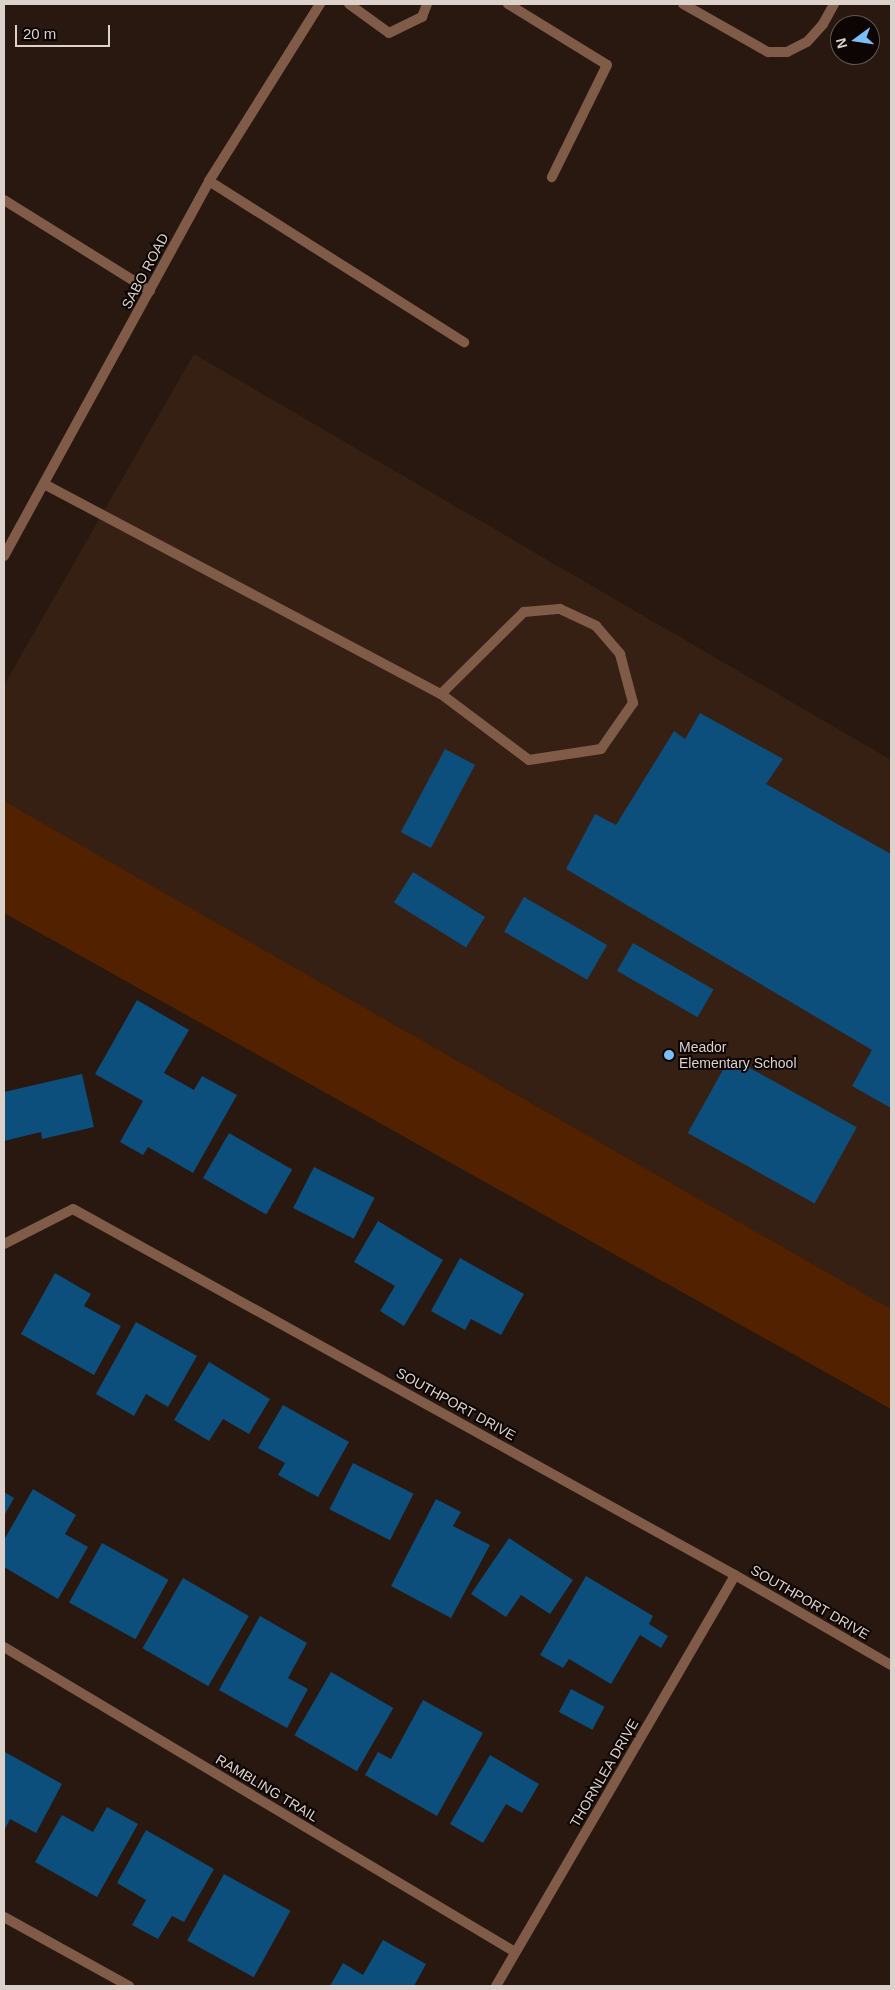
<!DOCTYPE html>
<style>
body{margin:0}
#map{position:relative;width:895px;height:1990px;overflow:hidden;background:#28180f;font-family:Helvetica,sans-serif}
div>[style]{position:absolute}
.built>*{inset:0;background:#362014}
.green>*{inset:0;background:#512100}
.building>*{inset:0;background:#0c4e7c;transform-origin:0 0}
.service>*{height:10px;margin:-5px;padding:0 5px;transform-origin:5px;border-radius:5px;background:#7f5b48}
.minor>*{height:10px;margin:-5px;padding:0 5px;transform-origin:5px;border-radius:5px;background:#7f5b48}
.tertiary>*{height:10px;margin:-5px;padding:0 5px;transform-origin:5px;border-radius:5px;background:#7f5b48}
.dots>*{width:14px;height:14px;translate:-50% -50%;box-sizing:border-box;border:2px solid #0c0503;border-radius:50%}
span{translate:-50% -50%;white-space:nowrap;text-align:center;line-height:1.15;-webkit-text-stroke:4px #0c0503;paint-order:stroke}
.street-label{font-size:14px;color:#dcd1cb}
.poi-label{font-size:14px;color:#dcd1cb}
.left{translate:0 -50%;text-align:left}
.frame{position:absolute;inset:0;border:5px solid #dcd1cb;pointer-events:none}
.north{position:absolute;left:830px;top:15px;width:50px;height:50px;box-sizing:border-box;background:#0c0503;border:1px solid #5f5753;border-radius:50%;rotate:256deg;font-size:14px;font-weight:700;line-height:20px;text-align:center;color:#dcd1cb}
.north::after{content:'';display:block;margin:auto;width:18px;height:22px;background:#7bbef8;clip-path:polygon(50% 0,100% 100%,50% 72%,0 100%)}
.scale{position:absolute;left:15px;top:25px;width:95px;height:22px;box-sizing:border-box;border:2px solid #dcd1cb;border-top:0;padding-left:6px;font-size:15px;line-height:18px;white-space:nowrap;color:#dcd1cb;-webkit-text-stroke:4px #0c0503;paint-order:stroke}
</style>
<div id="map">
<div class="built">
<div style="clip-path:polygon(194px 354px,891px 760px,891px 1309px,4px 801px,4px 685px)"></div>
</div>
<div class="green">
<div style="clip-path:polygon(4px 801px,891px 1309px,891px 1409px,4px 913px)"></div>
</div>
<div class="building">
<div style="clip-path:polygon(700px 713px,783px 759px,766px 784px,891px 854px,891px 1108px,852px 1086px,872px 1050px,566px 869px,595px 814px,616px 825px,674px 731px,685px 739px)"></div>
<div style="left:445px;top:749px;width:34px;height:94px;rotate:28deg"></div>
<div style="left:413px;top:872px;width:85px;height:36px;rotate:32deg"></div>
<div style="left:524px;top:897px;width:96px;height:40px;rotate:30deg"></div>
<div style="left:633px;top:943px;width:93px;height:32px;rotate:30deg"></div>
<div style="clip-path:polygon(137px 1000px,189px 1030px,164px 1073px,194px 1090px,202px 1076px,237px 1095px,193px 1173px,148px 1147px,143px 1155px,120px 1142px,143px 1101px,95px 1074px)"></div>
<div style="left:730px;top:1057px;width:145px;height:87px;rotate:29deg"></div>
<div style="clip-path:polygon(82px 1074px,94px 1127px,42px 1139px,41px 1132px,4px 1141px,4px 1092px)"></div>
<div style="left:229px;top:1133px;width:73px;height:52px;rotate:30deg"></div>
<div style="left:314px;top:1167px;width:68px;height:46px;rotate:27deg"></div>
<div style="clip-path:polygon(378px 1221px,443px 1260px,404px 1326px,380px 1311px,395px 1286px,354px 1262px)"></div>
<div style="clip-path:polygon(460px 1258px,524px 1294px,501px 1335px,471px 1319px,465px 1330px,431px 1311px)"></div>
<div style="clip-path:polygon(55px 1273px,91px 1294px,84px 1306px,121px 1326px,94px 1375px,21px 1334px)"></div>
<div style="clip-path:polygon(136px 1322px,197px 1356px,168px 1407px,146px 1394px,134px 1416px,96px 1394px)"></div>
<div style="clip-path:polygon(209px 1362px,270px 1399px,249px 1434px,223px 1419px,209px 1441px,174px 1420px)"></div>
<div style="clip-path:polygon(283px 1405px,349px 1442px,318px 1497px,278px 1475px,285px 1463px,258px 1448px)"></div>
<div style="left:353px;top:1463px;width:68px;height:52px;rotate:27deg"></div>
<div style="clip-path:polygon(33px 1489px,76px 1515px,65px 1534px,88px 1547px,58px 1599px,4px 1567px,4px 1540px)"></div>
<div style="clip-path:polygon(4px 1492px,14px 1498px,4px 1516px)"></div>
<div style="clip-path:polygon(436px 1499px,461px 1512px,453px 1526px,490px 1545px,451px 1618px,391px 1586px)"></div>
<div style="clip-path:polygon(509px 1538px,573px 1580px,550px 1614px,521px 1595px,506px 1617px,471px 1594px)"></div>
<div style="left:102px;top:1543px;width:76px;height:68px;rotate:29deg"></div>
<div style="clip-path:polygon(586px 1576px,653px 1616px,649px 1624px,668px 1636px,661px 1648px,640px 1635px,611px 1684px,569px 1659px,563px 1668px,540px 1655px)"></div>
<div style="left:183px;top:1578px;width:76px;height:81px;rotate:30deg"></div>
<div style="clip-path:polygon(260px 1616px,307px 1643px,288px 1678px,308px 1689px,287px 1728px,219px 1690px)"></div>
<div style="left:331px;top:1672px;width:72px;height:73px;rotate:30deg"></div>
<div style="left:571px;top:1689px;width:38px;height:26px;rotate:28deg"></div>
<div style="clip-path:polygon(423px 1700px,483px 1733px,437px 1816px,365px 1775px,378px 1752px,391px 1759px)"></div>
<div style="clip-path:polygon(5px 1752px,62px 1784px,36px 1833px,10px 1819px,4px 1831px)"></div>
<div style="clip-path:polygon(490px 1755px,539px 1784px,522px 1813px,506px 1804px,483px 1843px,450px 1824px)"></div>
<div style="clip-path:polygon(107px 1807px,138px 1824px,97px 1897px,35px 1862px,62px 1815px,93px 1832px)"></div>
<div style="clip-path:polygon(146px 1830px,214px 1869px,184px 1922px,172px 1916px,158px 1939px,132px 1925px,146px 1900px,117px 1883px)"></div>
<div style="left:224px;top:1874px;width:76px;height:76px;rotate:29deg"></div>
<div style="clip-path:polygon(383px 1940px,426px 1964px,414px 1986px,330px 1986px,343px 1963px,363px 1975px)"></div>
</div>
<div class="service">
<div style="left:349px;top:4px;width:49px;rotate:35.9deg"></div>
<div style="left:389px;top:33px;width:37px;rotate:-26deg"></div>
<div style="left:422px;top:17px;width:14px;rotate:-69deg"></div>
<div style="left:508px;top:4px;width:116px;rotate:31.6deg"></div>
<div style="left:607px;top:65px;width:125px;rotate:116.2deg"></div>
<div style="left:683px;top:4px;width:98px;rotate:29.5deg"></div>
<div style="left:768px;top:52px;width:19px"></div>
<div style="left:787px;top:52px;width:22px;rotate:-27deg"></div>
<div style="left:807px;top:42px;width:24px;rotate:-48deg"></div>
<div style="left:823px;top:24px;width:23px;rotate:-61deg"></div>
<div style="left:209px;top:181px;width:302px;rotate:32.3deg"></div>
<div style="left:4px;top:200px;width:172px;rotate:31.9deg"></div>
<div style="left:44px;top:484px;width:449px;rotate:27.9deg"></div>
<div style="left:560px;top:609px;width:40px;rotate:25deg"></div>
<div style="left:596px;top:626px;width:37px;rotate:49deg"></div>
<div style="left:620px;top:654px;width:51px;rotate:75.1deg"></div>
<div style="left:633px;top:703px;width:56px;rotate:124.8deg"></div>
<div style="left:601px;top:749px;width:73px;rotate:171.3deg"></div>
<div style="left:529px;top:760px;width:110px;rotate:-143.1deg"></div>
<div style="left:441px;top:694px;width:117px;rotate:-44.7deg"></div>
<div style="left:524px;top:612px;width:36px;rotate:-5deg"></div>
<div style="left:4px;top:1917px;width:143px;rotate:28.9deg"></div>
</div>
<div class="minor">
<div style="left:4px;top:1244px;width:77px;rotate:-26.9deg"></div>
<div style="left:73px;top:1209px;width:756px;rotate:28.94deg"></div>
<div style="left:735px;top:1575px;width:180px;rotate:30deg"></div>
<div style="left:4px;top:1647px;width:595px;rotate:30.83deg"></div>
<div style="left:496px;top:1986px;width:475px;rotate:-59.8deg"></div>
</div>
<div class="tertiary">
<div style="left:4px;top:556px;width:427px;rotate:-61.3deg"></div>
<div style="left:209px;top:181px;width:209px;rotate:-57.9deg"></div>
</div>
<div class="dots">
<div style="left:669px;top:1055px;background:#7bbef8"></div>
</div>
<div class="street-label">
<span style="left:145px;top:271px;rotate:-62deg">SABO ROAD</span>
<span style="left:456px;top:1404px;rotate:29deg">SOUTHPORT DRIVE</span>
<span style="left:810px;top:1602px;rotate:30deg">SOUTHPORT DRIVE</span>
<span style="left:604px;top:1773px;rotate:-60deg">THORNLEA DRIVE</span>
<span style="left:267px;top:1788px;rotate:31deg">RAMBLING TRAIL</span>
</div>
<div class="poi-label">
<span class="left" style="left:679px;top:1055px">Meador<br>Elementary School</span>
</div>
<div class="frame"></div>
<div class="north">N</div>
<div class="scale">20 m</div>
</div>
